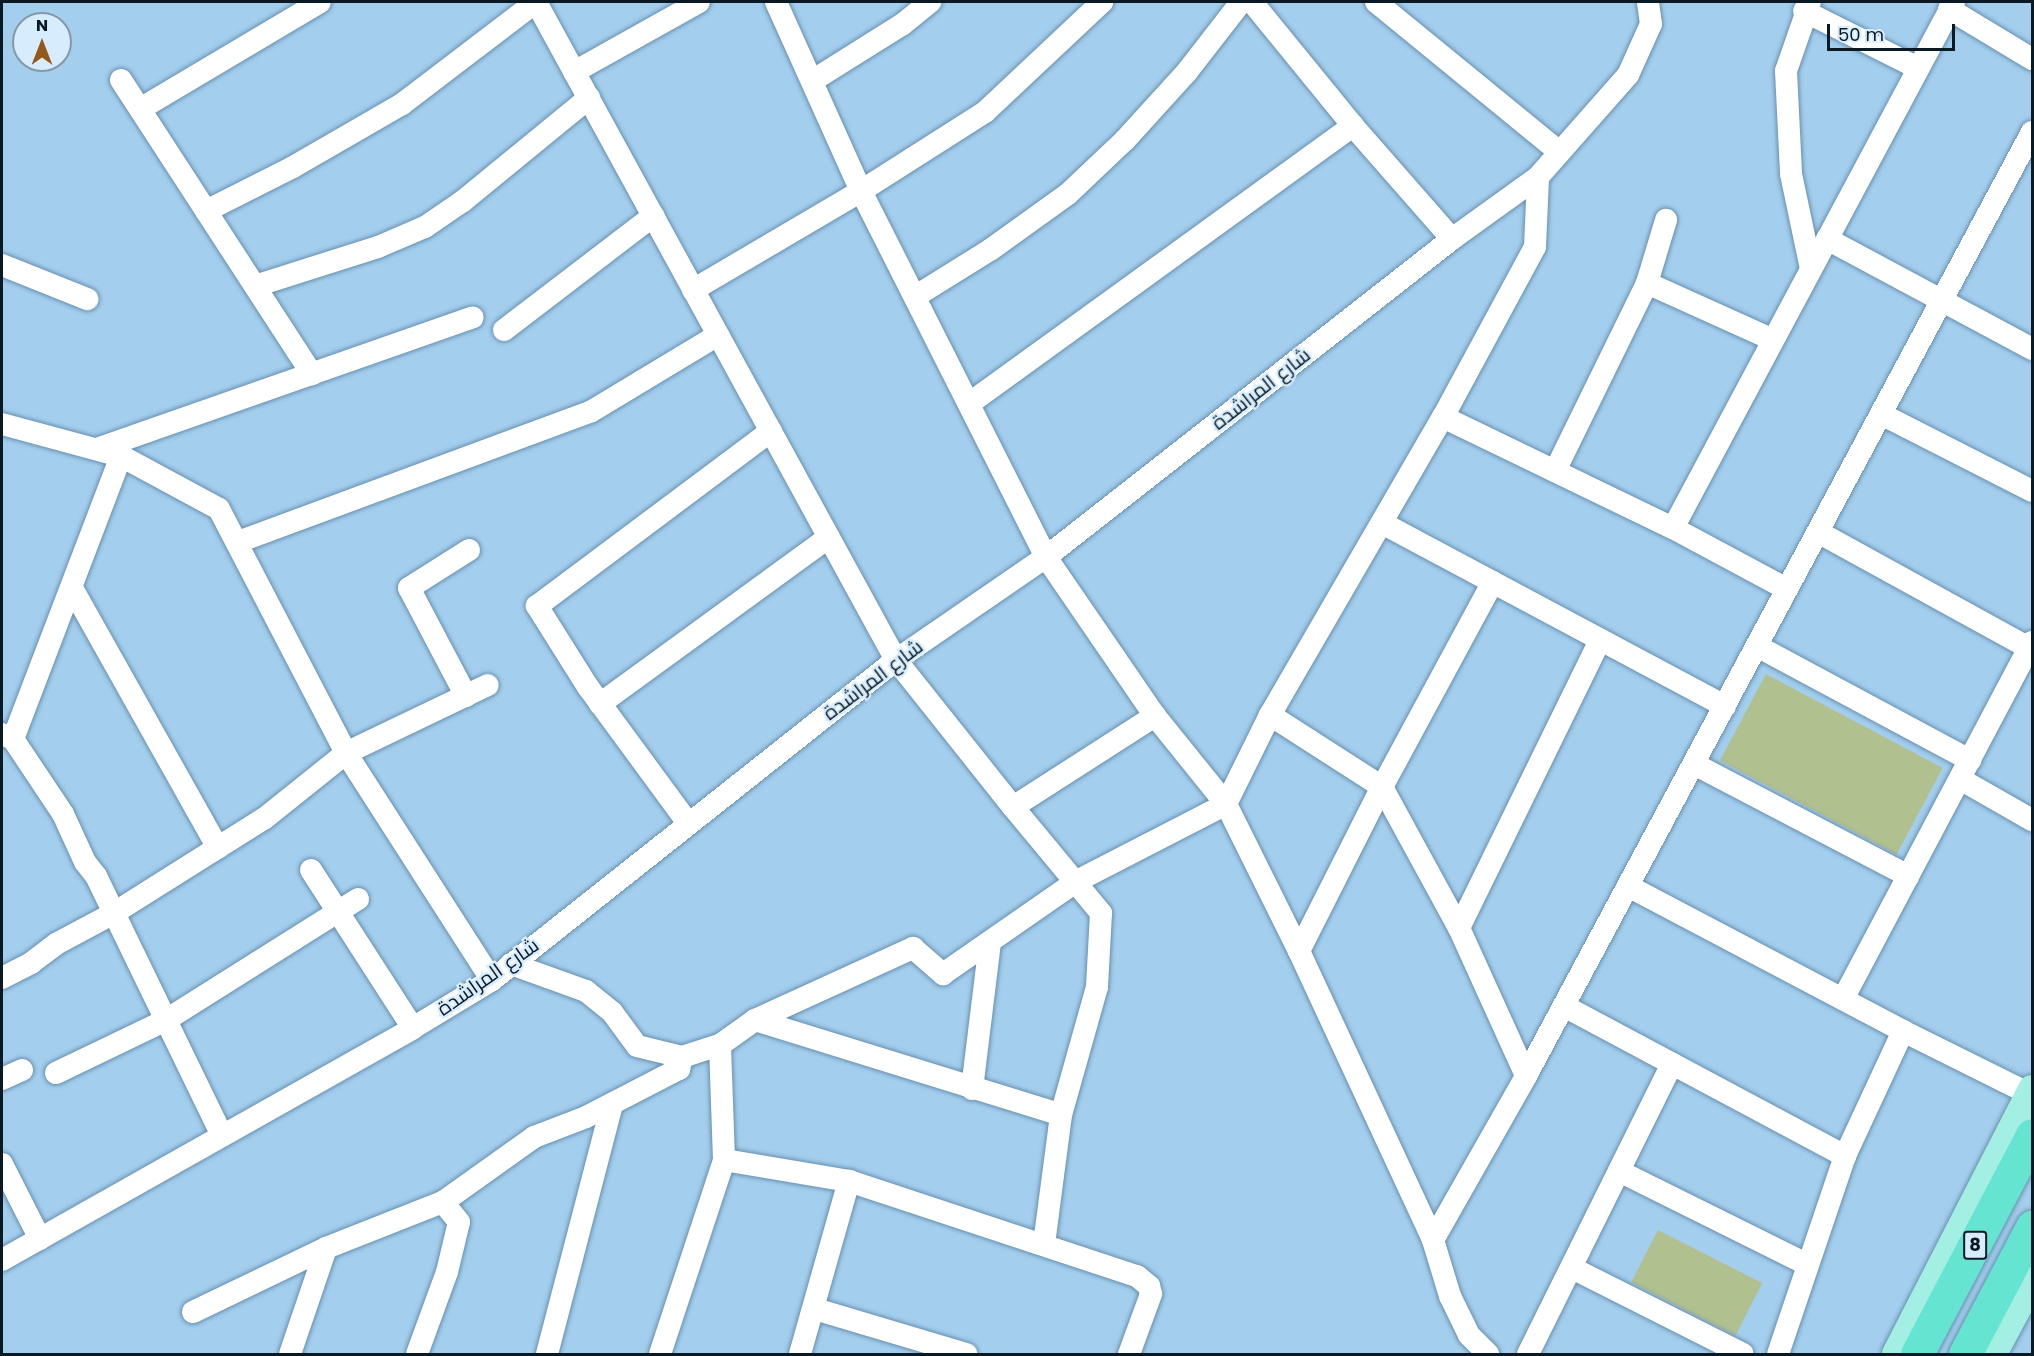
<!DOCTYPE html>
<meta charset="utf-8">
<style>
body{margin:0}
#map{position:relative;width:2034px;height:1356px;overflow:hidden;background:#a4ceee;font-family:Poppins,Cairo,sans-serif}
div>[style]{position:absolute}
.green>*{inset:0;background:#b1c08f;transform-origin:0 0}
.roads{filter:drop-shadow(0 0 2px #6890ae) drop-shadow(0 0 2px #6890ae)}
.minor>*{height:22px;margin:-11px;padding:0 11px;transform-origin:11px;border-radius:11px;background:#fff}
.major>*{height:28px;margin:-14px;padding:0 14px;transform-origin:14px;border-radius:14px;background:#a3efe3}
.highway>*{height:33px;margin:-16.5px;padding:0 16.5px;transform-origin:16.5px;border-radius:16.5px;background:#65e5d1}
span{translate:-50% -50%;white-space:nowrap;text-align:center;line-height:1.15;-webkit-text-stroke:4.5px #d7ecfc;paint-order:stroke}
.shield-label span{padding:2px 4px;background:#d7ecfc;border:2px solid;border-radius:4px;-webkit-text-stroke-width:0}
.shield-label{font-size:18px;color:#0a1a25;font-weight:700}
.street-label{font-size:20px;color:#0a1a25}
.frame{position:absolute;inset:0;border:3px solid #0a1a25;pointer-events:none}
.north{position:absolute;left:12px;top:12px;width:60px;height:60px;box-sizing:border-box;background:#d7ecfc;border:2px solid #8598a6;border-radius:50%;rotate:0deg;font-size:16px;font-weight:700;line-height:24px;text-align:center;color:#0a1a25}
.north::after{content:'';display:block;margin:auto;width:21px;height:27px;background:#945819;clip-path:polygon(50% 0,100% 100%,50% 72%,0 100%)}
.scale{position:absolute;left:1827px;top:24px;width:128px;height:27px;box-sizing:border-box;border:3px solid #0a1a25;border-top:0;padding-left:8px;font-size:18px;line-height:21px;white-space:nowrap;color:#0a1a25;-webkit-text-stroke:4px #d7ecfc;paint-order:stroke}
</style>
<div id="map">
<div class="green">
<div style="left:1766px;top:674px;width:200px;height:98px;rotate:28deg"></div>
<div style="left:1658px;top:1230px;width:117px;height:59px;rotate:27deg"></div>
</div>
<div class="roads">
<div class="minor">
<div style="left:536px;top:2px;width:750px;rotate:61.32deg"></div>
<div style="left:896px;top:660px;width:188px;rotate:51.5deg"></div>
<div style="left:1013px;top:807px;width:169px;rotate:-32.7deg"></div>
<div style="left:776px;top:2px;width:207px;rotate:65.8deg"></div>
<div style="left:861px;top:191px;width:410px;rotate:63.2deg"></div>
<div style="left:1046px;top:557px;width:193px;rotate:55.6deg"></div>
<div style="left:1155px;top:716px;width:113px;rotate:51.1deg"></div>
<div style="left:1226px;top:804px;width:164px;rotate:63.6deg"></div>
<div style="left:1299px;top:951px;width:319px;rotate:65.1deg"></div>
<div style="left:1433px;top:1240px;width:59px;rotate:73.1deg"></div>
<div style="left:1450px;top:1296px;width:43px;rotate:64deg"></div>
<div style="left:1469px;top:1335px;width:27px;rotate:45deg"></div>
<div style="left:1252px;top:2px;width:160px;rotate:50.8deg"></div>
<div style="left:1353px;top:126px;width:150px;rotate:48.8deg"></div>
<div style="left:1376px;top:2px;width:237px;rotate:39.3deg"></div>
<div style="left:1810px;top:2px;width:73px;rotate:109.2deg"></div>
<div style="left:1786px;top:71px;width:103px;rotate:87.2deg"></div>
<div style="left:1791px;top:174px;width:97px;rotate:78.1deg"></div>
<div style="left:1949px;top:9px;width:97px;rotate:31.1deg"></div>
<div style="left:1804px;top:11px;width:127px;rotate:26.6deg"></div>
<div style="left:574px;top:72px;width:143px;rotate:-29.2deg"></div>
<div style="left:121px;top:80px;width:351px;rotate:57deg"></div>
<div style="left:812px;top:81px;width:107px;rotate:-32.1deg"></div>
<div style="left:903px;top:24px;width:35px;rotate:-39deg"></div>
<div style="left:140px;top:109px;width:209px;rotate:-30.7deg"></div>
<div style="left:206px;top:211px;width:97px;rotate:-26.8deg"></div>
<div style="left:293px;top:167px;width:126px;rotate:-30deg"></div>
<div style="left:402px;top:104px;width:168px;rotate:-37.3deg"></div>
<div style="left:1827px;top:239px;width:233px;rotate:28.2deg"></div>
<div style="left:2px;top:265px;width:92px;rotate:21.8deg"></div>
<div style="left:1647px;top:283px;width:138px;rotate:24.3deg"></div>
<div style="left:255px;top:286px;width:129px;rotate:-17.6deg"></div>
<div style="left:378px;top:247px;width:51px;rotate:-23.1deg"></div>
<div style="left:425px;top:227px;width:46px;rotate:-34.4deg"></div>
<div style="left:463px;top:201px;width:163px;rotate:-39.3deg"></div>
<div style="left:693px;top:290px;width:195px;rotate:-30.5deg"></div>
<div style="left:861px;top:191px;width:147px;rotate:-32.5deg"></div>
<div style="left:985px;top:112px;width:161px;rotate:-43.2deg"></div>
<div style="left:916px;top:296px;width:87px;rotate:-31.9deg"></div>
<div style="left:990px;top:250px;width:96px;rotate:-35.7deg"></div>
<div style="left:1068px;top:194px;width:79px;rotate:-43.5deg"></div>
<div style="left:1125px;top:140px;width:91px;rotate:-47.7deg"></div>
<div style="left:1186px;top:73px;width:90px;rotate:-52.2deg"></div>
<div style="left:504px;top:330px;width:188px;rotate:-37.4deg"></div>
<div style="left:970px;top:403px;width:473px;rotate:-35.9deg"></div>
<div style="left:1881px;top:414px;width:169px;rotate:27deg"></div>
<div style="left:1443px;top:417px;width:255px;rotate:25.8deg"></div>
<div style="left:1673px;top:528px;width:129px;rotate:28.2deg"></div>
<div style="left:2px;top:424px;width:123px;rotate:15.1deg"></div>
<div style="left:121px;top:456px;width:111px;rotate:28.4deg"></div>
<div style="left:219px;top:509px;width:275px;rotate:62.5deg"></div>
<div style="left:346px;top:753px;width:270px;rotate:57.3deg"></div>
<div style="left:97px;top:449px;width:398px;rotate:-19.3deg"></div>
<div style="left:1555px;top:471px;width:209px;rotate:-63.9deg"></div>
<div style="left:1647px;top:283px;width:66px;rotate:-73.2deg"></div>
<div style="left:1382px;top:523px;width:389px;rotate:28.1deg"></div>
<div style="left:1673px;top:528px;width:596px;rotate:-61.89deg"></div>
<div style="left:1818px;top:532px;width:241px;rotate:28.8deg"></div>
<div style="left:238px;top:542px;width:377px;rotate:-20.3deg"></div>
<div style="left:592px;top:411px;width:147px;rotate:-31.1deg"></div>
<div style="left:72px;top:588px;width:298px;rotate:60.7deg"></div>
<div style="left:1757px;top:646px;width:242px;rotate:28.2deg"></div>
<div style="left:466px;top:696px;width:122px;rotate:-117.8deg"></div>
<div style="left:409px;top:588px;width:71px;rotate:-32.3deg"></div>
<div style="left:600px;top:704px;width:283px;rotate:-36.1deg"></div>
<div style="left:1270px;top:715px;width:133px;rotate:32.7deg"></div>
<div style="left:1382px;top:787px;width:161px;rotate:61.4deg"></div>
<div style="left:1459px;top:928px;width:162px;rotate:65.6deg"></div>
<div style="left:2px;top:734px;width:12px;rotate:24deg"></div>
<div style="left:13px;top:739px;width:90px;rotate:56.3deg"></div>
<div style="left:63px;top:814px;width:53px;rotate:65.4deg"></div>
<div style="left:85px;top:862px;width:18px;rotate:52deg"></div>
<div style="left:96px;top:876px;width:288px;rotate:64.1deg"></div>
<div style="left:13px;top:739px;width:303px;rotate:-69.1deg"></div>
<div style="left:1694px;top:764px;width:242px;rotate:27.6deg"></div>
<div style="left:1960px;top:779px;width:83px;rotate:29.7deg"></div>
<div style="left:1013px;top:807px;width:138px;rotate:50.3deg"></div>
<div style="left:1101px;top:913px;width:74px;rotate:93.1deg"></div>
<div style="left:1097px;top:987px;width:133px;rotate:105.7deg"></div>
<div style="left:688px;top:823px;width:169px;rotate:-126.3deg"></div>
<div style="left:588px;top:687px;width:96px;rotate:-122.2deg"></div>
<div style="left:537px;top:606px;width:292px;rotate:-36.8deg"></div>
<div style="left:311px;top:870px;width:188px;rotate:57.2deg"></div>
<div style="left:1628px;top:886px;width:311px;rotate:27.8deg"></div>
<div style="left:1903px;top:1031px;width:144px;rotate:26.4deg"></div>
<div style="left:1459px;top:928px;width:321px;rotate:-63.9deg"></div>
<div style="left:1299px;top:951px;width:184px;rotate:-63.2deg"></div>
<div style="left:1382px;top:787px;width:233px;rotate:-61.6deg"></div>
<div style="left:511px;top:964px;width:80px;rotate:19.8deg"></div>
<div style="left:586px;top:991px;width:33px;rotate:39deg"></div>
<div style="left:612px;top:1012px;width:42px;rotate:53.7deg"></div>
<div style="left:637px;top:1046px;width:46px;rotate:13.7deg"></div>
<div style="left:682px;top:1057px;width:40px;rotate:-18deg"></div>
<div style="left:2px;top:978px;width:33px;rotate:-27deg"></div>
<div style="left:31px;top:963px;width:31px;rotate:-37deg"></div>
<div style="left:56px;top:944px;width:66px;rotate:-28.1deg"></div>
<div style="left:114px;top:913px;width:178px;rotate:-32.2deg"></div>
<div style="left:265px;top:818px;width:104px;rotate:-38.7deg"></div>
<div style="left:346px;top:753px;width:157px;rotate:-25.6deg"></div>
<div style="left:1843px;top:999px;width:404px;rotate:-62.1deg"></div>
<div style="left:1564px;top:1006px;width:319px;rotate:28.1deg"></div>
<div style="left:755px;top:1020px;width:320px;rotate:17.2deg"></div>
<div style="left:1061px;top:1115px;width:130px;rotate:97.5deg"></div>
<div style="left:56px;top:1073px;width:122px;rotate:-25.7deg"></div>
<div style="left:166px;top:1020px;width:227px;rotate:-32.2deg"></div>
<div style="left:2px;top:1079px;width:22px;rotate:-24deg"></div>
<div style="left:972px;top:1089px;width:148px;rotate:-83deg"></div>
<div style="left:724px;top:1160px;width:127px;rotate:9.5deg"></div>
<div style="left:849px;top:1181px;width:303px;rotate:18.3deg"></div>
<div style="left:1137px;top:1276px;width:16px;rotate:40deg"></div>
<div style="left:1149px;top:1286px;width:8px;rotate:76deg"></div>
<div style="left:1151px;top:1294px;width:64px;rotate:110.1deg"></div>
<div style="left:2px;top:1164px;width:84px;rotate:63.1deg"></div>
<div style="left:1619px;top:1171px;width:211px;rotate:26.4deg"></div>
<div style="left:1433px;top:1240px;width:189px;rotate:-60.4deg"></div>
<div style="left:1526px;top:1076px;width:1071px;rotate:-61.81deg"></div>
<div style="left:2px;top:1260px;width:472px;rotate:-29.4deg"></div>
<div style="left:413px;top:1028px;width:92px;rotate:-31.3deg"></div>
<div style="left:492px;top:980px;width:515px;rotate:-38.38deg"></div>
<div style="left:896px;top:660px;width:182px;rotate:-34.5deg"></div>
<div style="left:1046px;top:557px;width:516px;rotate:-38.07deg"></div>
<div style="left:1452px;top:239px;width:106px;rotate:-35.8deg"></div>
<div style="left:1538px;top:177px;width:136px;rotate:-48.6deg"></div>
<div style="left:1628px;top:75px;width:56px;rotate:-65.7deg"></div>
<div style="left:1651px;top:24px;width:22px;rotate:-98deg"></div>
<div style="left:1572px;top:1268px;width:191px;rotate:26.7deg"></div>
<div style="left:815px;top:1309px;width:158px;rotate:16.6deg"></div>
<div style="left:193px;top:1312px;width:148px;rotate:-25.7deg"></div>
<div style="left:326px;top:1248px;width:126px;rotate:-21.5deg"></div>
<div style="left:443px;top:1202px;width:112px;rotate:-35.5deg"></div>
<div style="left:534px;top:1137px;width:56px;rotate:-21deg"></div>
<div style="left:586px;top:1117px;width:105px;rotate:-27.3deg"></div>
<div style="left:679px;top:1069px;width:12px;rotate:-76deg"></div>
<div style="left:290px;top:1354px;width:112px;rotate:-71.2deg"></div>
<div style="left:417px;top:1354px;width:87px;rotate:-69.9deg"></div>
<div style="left:447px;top:1272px;width:51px;rotate:-76.5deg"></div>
<div style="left:459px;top:1222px;width:26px;rotate:-129deg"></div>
<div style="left:547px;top:1354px;width:258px;rotate:-75.4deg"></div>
<div style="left:660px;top:1354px;width:204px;rotate:-71.7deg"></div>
<div style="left:724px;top:1160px;width:115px;rotate:-92deg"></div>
<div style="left:720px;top:1045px;width:43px;rotate:-35.5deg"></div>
<div style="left:755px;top:1020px;width:174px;rotate:-24.5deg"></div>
<div style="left:913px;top:948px;width:40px;rotate:41deg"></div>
<div style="left:943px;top:974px;width:163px;rotate:-34.8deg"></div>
<div style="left:1077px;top:881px;width:168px;rotate:-27.3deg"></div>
<div style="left:1226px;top:804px;width:99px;rotate:-63.7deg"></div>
<div style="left:1270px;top:715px;width:345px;rotate:-59.9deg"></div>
<div style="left:1443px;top:417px;width:193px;rotate:-61.6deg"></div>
<div style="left:1535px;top:247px;width:70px;rotate:-87.5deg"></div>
<div style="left:800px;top:1354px;width:180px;rotate:-74.2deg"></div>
<div style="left:1528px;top:1354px;width:324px;rotate:-63.6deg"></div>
<div style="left:1778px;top:1354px;width:209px;rotate:-71.3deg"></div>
<div style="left:1845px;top:1156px;width:138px;rotate:-65.1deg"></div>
</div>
<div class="major">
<div style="left:1896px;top:1354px;width:298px;rotate:-62.8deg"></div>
<div style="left:1993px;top:1354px;width:83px;rotate:-61.9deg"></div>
</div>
<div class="highway">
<div style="left:1917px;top:1354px;width:247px;rotate:-62.3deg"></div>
<div style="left:1965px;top:1354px;width:144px;rotate:-62.2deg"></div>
</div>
</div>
<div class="shield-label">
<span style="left:1975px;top:1245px">8</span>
</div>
<div class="street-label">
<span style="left:1261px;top:389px;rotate:-38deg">شارع المراشدة</span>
<span style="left:873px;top:680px;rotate:-37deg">شارع المراشدة</span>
<span style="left:488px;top:977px;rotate:-35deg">شارع المراشدة</span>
</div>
<div class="frame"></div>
<div class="north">N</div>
<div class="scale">50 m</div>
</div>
